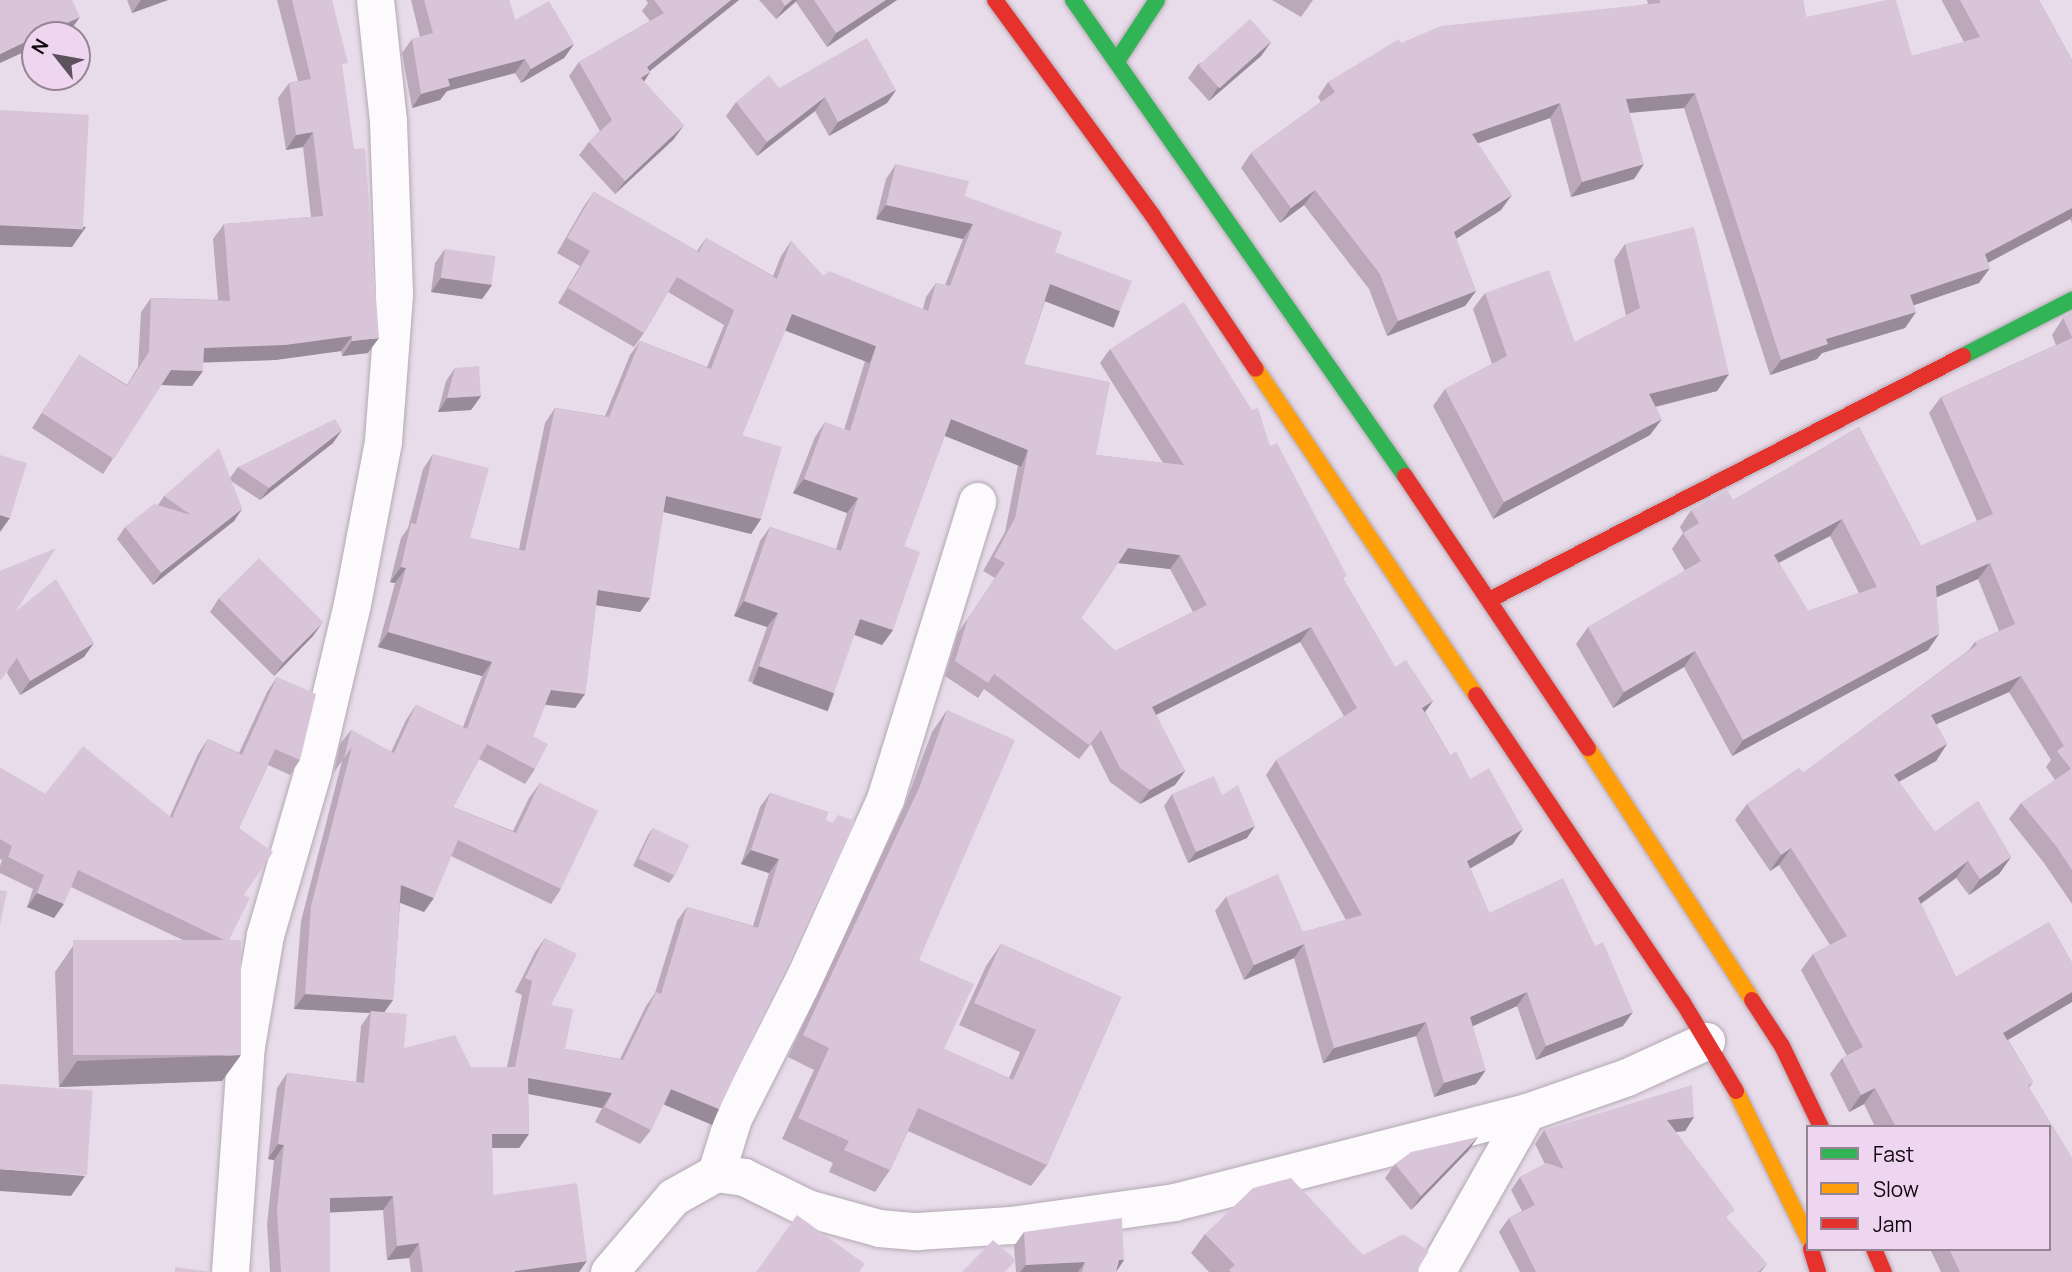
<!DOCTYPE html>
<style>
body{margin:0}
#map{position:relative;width:2072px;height:1272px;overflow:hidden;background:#e9dcea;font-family:Manrope,sans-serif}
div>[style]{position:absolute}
.roads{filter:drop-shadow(0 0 2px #b3a8b4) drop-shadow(0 0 2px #b3a8b4)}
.street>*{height:37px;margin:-18.5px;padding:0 18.5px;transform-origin:18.5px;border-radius:18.5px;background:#fcfafc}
.fast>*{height:16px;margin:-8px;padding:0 8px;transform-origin:8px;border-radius:8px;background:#30b455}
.slow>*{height:16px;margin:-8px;padding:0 8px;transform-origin:8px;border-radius:8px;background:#ff9f0a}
.jam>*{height:16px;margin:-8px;padding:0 8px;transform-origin:8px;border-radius:8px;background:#e5322d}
.wall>*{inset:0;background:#bba9bb}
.shaded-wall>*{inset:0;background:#988a99;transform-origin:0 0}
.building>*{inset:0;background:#d9c5da;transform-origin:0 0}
span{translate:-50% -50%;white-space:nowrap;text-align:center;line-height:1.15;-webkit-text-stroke:5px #efd6f0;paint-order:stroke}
.legend{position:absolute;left:1806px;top:1125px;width:245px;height:126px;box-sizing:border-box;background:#efd6f0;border:2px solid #968496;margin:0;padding:9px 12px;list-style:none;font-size:21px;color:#100810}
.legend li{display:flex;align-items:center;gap:14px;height:35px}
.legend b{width:35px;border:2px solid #968496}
.north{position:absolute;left:21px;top:21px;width:70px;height:70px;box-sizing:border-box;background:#efd6f0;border:2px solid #968496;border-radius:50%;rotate:301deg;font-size:19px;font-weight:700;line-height:28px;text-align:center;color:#100810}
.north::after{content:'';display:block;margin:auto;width:24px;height:32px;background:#5c525c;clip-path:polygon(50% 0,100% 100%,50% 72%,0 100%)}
</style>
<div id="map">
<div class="roads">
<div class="street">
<div style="left:716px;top:1173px;width:58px;rotate:-72.8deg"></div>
<div style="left:733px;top:1118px;width:164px;rotate:-63.1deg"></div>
<div style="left:807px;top:972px;width:190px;rotate:-65.7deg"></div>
<div style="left:885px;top:799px;width:312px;rotate:-72.8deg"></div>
<div style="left:230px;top:1272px;width:227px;rotate:-86deg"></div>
<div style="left:246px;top:1046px;width:113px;rotate:-80.3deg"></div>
<div style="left:265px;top:935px;width:169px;rotate:-73.8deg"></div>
<div style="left:312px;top:773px;width:174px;rotate:-76.7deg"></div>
<div style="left:352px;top:604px;width:166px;rotate:-79.2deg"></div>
<div style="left:383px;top:441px;width:148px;rotate:-85.7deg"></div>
<div style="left:394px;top:293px;width:172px;rotate:-92deg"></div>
<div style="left:388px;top:121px;width:122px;rotate:-96.1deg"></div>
<div style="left:609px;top:1272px;width:99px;rotate:-49.5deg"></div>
<div style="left:673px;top:1197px;width:49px;rotate:-29.2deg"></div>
<div style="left:716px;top:1173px;width:28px;rotate:8deg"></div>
<div style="left:744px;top:1177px;width:70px;rotate:26.2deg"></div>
<div style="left:807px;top:1208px;width:75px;rotate:15.5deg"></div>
<div style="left:879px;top:1228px;width:38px;rotate:5deg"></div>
<div style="left:917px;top:1231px;width:94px;rotate:-3.7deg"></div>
<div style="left:1011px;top:1225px;width:165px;rotate:-8deg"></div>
<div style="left:1174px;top:1202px;width:364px;rotate:-14.3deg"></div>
<div style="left:1527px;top:1112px;width:106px;rotate:-19.3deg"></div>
<div style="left:1627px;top:1077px;width:87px;rotate:-24.5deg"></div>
<div style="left:1436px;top:1272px;width:184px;rotate:-60.4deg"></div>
</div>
<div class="fast">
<div style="left:1073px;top:0;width:580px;rotate:55.11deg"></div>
<div style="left:1117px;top:61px;width:73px;rotate:-56.7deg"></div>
<div style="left:1963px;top:356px;width:123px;rotate:-27.2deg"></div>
</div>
<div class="slow">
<div style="left:1256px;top:369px;width:393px;rotate:56deg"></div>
<div style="left:1588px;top:748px;width:301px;rotate:56.9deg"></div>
<div style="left:1736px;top:1091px;width:164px;rotate:63.9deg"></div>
</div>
<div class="jam">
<div style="left:995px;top:0;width:268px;rotate:53.8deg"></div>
<div style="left:1153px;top:216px;width:184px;rotate:56.1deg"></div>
<div style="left:1405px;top:476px;width:328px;rotate:56.1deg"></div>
<div style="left:1491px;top:599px;width:531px;rotate:-27.24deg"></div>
<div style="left:1476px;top:695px;width:369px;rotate:56.1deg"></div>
<div style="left:1682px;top:1001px;width:105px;rotate:59deg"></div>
<div style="left:1752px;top:1000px;width:55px;rotate:56.9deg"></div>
<div style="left:1782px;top:1046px;width:90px;rotate:64.3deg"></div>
<div style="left:1811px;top:1249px;width:24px;rotate:73deg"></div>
<div style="left:1874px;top:1249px;width:25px;rotate:67deg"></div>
</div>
</div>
<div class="wall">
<div style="clip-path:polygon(127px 0,168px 0,132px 13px)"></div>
<div style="clip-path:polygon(277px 0,332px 0,342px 70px,368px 353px,342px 356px,341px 351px,275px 360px,203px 362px,203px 371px,192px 386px,161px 385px,103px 474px,32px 428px,79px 355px,127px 385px,138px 367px,141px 312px,151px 298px,218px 300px,213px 239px,224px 224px,311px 217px,303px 147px,286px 150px,278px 98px,289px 83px,298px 81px)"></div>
<div style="clip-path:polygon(411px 0,509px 0,515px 20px,574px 44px,564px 58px,521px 83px,515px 73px,447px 91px,440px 100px,412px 108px,402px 53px,412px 39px,420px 37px)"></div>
<div style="clip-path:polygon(646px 0,739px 0,650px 71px,650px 72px,644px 82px,674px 139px,615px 194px,579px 155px,589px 142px,600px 131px,569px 76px,579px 62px,650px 21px,642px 11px,648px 3px)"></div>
<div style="clip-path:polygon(759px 0,897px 0,827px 47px,796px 2px,776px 19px)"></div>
<div style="clip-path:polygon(1272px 0,1313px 0,1301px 17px)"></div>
<div style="clip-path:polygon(1647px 0,1803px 0,1806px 17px,1912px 56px,1964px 42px,1942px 1px,1942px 0,2039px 0,2072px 60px,2072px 223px,2070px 219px,1988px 263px,1979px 283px,1913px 305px,1916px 312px,1905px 328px,1822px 353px,1817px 359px,1770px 375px,1684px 108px,1630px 113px,1634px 179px,1571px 197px,1550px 118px,1478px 143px,1501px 210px,1456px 239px,1476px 291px,1465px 306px,1387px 336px,1369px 289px,1304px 205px,1280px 223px,1241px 168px,1251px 153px,1321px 102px,1318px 97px,1328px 82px,1401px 43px,1648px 4px)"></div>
<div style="clip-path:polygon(1271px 42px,1261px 56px,1209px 101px,1188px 78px,1198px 64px)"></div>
<div style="clip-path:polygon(896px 90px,887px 103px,829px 136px,815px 111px,757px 156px,726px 116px,736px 102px)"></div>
<div style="clip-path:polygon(evenodd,896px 164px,965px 196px,1055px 252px,1110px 326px,1045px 301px,1024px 364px,1096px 455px,1163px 463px,1100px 363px,1110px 349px,1270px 446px,1344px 580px,1395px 667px,1433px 701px,1425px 712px,1450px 755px,1470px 779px,1513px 844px,1470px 868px,1489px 913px,1623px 1026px,1536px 1060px,1517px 1006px,1473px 1026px,1476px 1084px,1434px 1097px,1416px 1036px,1323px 1063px,1294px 958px,1244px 980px,1215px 911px,1226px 897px,1303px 932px,1346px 920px,1266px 775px,1276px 760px,1344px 716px,1300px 642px,1156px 715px,1185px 771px,1175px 785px,1140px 804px,1110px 782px,1091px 744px,1079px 759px,984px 689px,978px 698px,945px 676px,958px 633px,995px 578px,983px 571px,1005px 532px,1018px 465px,945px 435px,904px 546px,893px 630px,882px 645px,854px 635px,824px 708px,748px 681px,767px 627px,734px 616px,760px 541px,770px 527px,836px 549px,847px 513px,793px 493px,815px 437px,825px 422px,844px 430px,865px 361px,785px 330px,742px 435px,761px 519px,751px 534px,663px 512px,650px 598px,640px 612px,596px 605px,585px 694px,575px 708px,545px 705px,533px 736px,535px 769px,525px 784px,479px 759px,453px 807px,513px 831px,529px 798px,540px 783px,561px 889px,551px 904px,451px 856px,424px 912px,400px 903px,393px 1000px,384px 1012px,404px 1048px,471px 1067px,507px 1067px,522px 995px,515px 992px,535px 952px,545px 938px,551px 1005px,565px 1049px,620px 1059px,646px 1006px,655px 993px,677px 921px,687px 907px,753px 926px,769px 873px,741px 864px,760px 807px,770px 793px,828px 812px,719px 1109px,709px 1123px,663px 1104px,651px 1130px,640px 1144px,595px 1122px,602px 1108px,528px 1094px,529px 1134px,519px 1148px,492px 1148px,493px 1195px,579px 1272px,411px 1272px,409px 1258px,387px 1260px,383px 1210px,330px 1212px,330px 1272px,270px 1272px,267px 1224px,274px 1160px,268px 1159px,277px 1088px,287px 1073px,356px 1082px,361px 1026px,370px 1013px,294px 1009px,301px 921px,342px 761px,334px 772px,340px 744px,351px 730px,391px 752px,406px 720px,416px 705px,463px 727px,482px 676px,378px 647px,395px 583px,390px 582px,401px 538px,408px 528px,423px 469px,433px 454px,470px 538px,519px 549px,545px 423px,555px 408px,605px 416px,630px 355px,640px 341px,707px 367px,724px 325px,668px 292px,644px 333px,634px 347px,558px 303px,580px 266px,557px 253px,584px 206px,594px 192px,697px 251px,706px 238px,773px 276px,781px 256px,791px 241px,823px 276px,923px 309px,926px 297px,936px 283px,945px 285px,963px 239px,876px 219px,886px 179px,896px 164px,1118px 563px,1170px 569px,1193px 612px,1115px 651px,1081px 618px,1118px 563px)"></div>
<div style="clip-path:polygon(1625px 244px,1729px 374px,1717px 391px,1656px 407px,1650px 435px,1493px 519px,1433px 406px,1445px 389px,1492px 364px,1473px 309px,1485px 293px,1575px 342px,1626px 316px,1614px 260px)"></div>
<div style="clip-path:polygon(445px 249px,492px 285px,482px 299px,431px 292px,435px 263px)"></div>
<div style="clip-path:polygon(evenodd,2072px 313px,2072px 904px,2044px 863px,2009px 819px,2021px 803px,2055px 780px,2046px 767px,2051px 760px,2009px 692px,1936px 724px,1947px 744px,1936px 761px,1899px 782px,1935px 832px,1978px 801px,2011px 857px,1999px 874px,1969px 895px,1956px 878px,1921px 904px,1956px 977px,2049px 922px,2072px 963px,2072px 1002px,2008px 1040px,2033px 1082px,2029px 1088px,2072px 1158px,2072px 1272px,1941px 1272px,1930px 1249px,2049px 1249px,2049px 1127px,1875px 1127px,1864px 1104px,1849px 1112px,1830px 1074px,1842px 1058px,1847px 1056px,1801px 970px,1813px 954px,1830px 945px,1779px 865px,1770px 871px,1735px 820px,1747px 804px,1799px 768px,1803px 773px,1968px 651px,1975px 642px,1999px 631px,1978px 579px,1936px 597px,1939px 634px,1928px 650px,1732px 756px,1684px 667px,1613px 708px,1576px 644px,1588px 627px,1685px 571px,1672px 549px,1683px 533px,1680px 527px,1691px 510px,1727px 491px,1733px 500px,1859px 427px,1921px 546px,1977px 521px,1929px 413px,1941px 397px,2056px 345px,2052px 335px,2063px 318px,2072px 313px,1830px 536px,1859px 593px,1808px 611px,1779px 563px,1830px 536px)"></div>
<div style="clip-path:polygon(455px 368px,481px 396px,471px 410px,438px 412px,446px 381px)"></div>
<div style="clip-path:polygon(333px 443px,260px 500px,231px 481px,242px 509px,234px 521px,153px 585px,117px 539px,125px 527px,158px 505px,164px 496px,230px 478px,238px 467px)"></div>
<div style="clip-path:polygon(219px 598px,313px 636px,274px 676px,210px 612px)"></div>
<div style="clip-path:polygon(16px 611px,84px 657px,20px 695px,7px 673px)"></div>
<div style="clip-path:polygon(277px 677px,300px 760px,290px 775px,268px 765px,239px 828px,244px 895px,229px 940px,222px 1081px,59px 1087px,55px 972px,73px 946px,187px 942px,71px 887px,54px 918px,27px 907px,33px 889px,0 873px,0 866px,2px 860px,0 859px,0 768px,45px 794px,170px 816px,198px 754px,208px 739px,239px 753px,267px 692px)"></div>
<div style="clip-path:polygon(947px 710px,919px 960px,944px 1049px,1009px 1078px,1020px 1052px,959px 1025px,986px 966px,1001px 944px,1121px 997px,1047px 1165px,1031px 1186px,908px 1131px,890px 1170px,875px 1192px,829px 1172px,833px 1163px,782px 1139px,814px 1070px,788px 1057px,904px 807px,932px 732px)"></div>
<div style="clip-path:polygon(1172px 794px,1222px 795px,1247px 838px,1188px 863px,1164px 806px)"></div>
<div style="clip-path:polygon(653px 828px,674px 876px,669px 883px,633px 866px,648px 835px)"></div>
<div style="clip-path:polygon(1694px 1117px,1685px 1131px,1676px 1132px,1728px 1220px,1767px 1264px,1761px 1272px,1520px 1272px,1499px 1232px,1509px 1218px,1522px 1211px,1511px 1190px,1520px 1177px,1545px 1164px,1535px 1144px,1544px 1130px)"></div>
<div style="clip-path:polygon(1478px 1137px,1468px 1151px,1411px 1210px,1385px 1178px,1395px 1164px)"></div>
<div style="clip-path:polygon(1024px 1232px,1124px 1260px,1116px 1272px,1016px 1272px,1014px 1246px)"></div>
<div style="clip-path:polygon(1205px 1234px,1363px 1255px,1416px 1272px,1209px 1272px,1191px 1253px)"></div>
</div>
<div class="shaded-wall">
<div style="clip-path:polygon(141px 0,168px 0,132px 13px)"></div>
<div style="clip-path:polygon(731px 0,739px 0,641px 78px,650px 72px,641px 86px,640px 78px,647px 67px)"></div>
<div style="clip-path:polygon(792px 0,797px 0,776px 19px,785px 6px)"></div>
<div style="clip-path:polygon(886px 0,897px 0,827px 47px,836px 33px)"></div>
<div style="clip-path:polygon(80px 17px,70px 31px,60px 35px,40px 35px)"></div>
<div style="clip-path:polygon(35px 37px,35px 47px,0 63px,0 54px)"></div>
<div style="clip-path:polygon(1271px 42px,1261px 56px,1209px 101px,1218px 87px)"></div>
<div style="clip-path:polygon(574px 44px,564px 58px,521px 83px,531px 69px)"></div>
<div style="clip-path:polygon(525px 59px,515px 73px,447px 91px,440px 100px,412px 108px,421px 94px,448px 79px)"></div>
<div style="clip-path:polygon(896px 90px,887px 103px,829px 136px,838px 122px)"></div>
<div style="clip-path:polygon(1695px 93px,1684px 108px,1615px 114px,1626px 99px)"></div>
<div style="clip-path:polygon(825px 97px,815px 111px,757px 156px,767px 142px)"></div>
<div style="clip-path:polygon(1560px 103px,1550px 118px,1462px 149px,1472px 134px)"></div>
<div style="clip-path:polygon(684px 125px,674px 139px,615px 194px,625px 181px)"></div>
<div style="clip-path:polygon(313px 132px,303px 147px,286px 150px,296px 135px)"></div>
<div style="clip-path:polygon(1644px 164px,1634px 179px,1571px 197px,1582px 182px)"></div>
<div style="clip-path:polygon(1315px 190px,1304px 205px,1280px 223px,1291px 208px)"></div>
<div style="clip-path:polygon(1512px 195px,1501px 210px,1443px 247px,1454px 232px)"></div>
<div style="clip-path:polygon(886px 205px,973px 224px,963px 239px,876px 219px)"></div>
<div style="clip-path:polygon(2072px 208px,2072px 216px,2070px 219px,1974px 270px,1985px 254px)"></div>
<div style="clip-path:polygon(0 225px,86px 227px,72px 247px,0 245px)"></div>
<div style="clip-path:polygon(1990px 268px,1979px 283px,1900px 310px,1910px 295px)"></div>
<div style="clip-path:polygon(441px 278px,492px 285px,482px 299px,431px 292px)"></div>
<div style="left:1050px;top:284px;width:75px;height:18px;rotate:21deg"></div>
<div style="clip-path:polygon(1476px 291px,1465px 306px,1387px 336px,1398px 321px)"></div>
<div style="clip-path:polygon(1916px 312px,1905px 328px,1822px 353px,1817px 359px,1770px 375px,1781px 360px,1826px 339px)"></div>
<div style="left:792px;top:314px;width:90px;height:18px;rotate:21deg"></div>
<div style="clip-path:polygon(352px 336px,341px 351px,275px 360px,193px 363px,204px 348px)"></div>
<div style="clip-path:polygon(379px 338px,368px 353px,342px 356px,352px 341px)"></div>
<div style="clip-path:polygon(171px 370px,203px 371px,192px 386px,160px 385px)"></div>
<div style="clip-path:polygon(1729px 374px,1717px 391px,1638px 411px,1649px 394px)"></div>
<div style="clip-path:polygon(481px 396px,471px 410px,438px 412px,447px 398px)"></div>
<div style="left:951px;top:419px;width:83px;height:18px;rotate:22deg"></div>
<div style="clip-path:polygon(1662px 419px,1650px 435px,1493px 519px,1504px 502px)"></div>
<div style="clip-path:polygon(342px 430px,333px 443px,260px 500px,269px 488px)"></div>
<div style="clip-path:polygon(804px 479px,858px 498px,847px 513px,793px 493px)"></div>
<div style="clip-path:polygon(666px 496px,761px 519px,751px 534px,656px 510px)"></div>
<div style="clip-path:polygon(242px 509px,234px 521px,153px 585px,161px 573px)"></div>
<div style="clip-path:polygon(0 515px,10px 518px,0 532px)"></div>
<div style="clip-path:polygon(1842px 519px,1830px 536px,1762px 571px,1774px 555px)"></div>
<div style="clip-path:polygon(1128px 548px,1180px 555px,1170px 569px,1118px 563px)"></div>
<div style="clip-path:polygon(1990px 563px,1978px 579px,1924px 603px,1936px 586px)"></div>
<div style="clip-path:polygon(401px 567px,406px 568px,395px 583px,390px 582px)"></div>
<div style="clip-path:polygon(598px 590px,650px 598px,640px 612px,588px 604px)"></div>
<div style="clip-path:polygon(744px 601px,778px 613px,767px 627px,734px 616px)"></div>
<div style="clip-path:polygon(860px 619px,893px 630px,882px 645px,850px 633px)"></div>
<div style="clip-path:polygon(323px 622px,313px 636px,274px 676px,284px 662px)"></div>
<div style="clip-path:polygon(1311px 627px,1300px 642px,1142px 722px,1152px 707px)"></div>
<div style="clip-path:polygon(388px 632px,492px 662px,482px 676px,378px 647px)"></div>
<div style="clip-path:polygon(1939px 634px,1928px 650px,1732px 756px,1743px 740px)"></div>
<div style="clip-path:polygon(94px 643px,84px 657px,20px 695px,30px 681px)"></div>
<div style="clip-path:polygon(1695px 651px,1684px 667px,1613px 708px,1624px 692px)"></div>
<div style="left:759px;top:666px;width:80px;height:19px;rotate:20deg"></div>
<div style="clip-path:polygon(2021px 676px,2009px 692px,1919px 732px,1931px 715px)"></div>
<div style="clip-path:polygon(551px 690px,585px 694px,575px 708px,541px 704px)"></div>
<div style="clip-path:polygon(1433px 701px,1422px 716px,1422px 708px)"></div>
<div style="clip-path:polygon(1947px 744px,1936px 761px,1882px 791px,1894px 775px)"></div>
<div style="clip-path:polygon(1185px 771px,1175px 785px,1140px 804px,1150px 790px)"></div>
<div style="clip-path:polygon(1255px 826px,1247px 838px,1188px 863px,1196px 852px)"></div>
<div style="clip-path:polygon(1523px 829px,1513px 844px,1457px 876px,1467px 861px)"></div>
<div style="clip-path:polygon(1791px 848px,1779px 865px,1770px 871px,1781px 855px)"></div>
<div style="clip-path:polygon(751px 850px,779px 859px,769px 873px,741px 864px)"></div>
<div style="clip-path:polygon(2011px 857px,1999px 874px,1969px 895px,1980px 879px)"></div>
<div style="clip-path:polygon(1968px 861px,1956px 878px,1906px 914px,1918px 898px)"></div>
<div style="clip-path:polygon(401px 885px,434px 898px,424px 912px,391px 899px)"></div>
<div style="clip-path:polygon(37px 893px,64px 904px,54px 918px,27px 907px)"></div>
<div style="clip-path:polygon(1304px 944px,1294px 958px,1244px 980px,1254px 965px)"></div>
<div style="clip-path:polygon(1527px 992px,1517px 1006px,1460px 1032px,1470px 1017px)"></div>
<div style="clip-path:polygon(2072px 992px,2072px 1002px,1992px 1049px,2003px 1033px)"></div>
<div style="clip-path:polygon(305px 994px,393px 1000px,383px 1014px,371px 1011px,370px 1013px,294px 1009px)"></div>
<div style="clip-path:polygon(1633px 1012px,1623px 1026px,1536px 1060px,1546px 1046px)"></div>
<div style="clip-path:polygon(1426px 1022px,1416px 1036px,1323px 1063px,1334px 1048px)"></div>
<div style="clip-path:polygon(241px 1055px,222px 1081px,59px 1087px,77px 1061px)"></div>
<div style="clip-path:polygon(1486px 1070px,1476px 1084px,1434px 1097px,1444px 1083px)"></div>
<div style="clip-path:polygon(528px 1078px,612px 1093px,602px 1108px,518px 1092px)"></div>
<div style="clip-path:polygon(1875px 1088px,1864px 1104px,1849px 1112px,1861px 1095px)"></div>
<div style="left:671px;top:1089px;width:52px;height:17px;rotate:23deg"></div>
<div style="clip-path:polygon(1694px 1117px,1685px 1131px,1657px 1134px,1667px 1120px)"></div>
<div style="clip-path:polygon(492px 1134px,529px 1134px,519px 1148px,482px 1148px)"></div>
<div style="clip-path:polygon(1478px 1137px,1468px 1151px,1411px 1210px,1421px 1196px)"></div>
<div style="clip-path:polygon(278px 1144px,284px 1145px,274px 1160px,268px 1159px)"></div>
<div style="clip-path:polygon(0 1169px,85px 1176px,71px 1196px,0 1191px)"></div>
<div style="clip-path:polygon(393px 1196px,383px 1210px,320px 1213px,330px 1198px)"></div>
<div style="clip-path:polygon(419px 1243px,409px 1258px,387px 1260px,397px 1246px)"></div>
<div style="clip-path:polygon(1119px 1260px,1124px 1260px,1116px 1272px)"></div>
<div style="clip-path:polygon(587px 1261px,579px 1272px,514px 1272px,515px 1271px)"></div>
<div style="clip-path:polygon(1085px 1262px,1078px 1272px,1020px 1272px,1026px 1265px)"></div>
</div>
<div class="building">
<div style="clip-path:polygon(0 0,72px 0,80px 17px,40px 35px,35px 35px,35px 37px,0 54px)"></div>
<div style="clip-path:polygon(292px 0,332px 0,348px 63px,342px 64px,354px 149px,365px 148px,379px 338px,352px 341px,352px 336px,285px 345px,204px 348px,203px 371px,171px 370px,114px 459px,42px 413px,79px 355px,127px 386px,149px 352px,151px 298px,230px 301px,224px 224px,323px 216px,313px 132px,296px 135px,289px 83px,311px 79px)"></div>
<div style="clip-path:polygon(424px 0,509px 0,515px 20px,549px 1px,574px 44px,531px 69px,525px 59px,448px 79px,450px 86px,421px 94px,412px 39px,433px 33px)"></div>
<div style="clip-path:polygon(654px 0,731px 0,647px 67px,650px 72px,641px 78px,684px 125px,625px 181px,589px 142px,612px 120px,579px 62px,664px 13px)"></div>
<div style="clip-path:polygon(781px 0,792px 0,785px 6px)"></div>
<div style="clip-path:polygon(814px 0,886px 0,836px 33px)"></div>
<div style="clip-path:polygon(1660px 0,1803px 0,1806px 17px,1887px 0,1896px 0,1912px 56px,1980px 37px,1960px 0,2039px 0,2072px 60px,2072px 208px,1985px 254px,1990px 268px,1910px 295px,1916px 312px,1826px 339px,1828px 344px,1781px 360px,1695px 93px,1626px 99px,1644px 164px,1582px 182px,1560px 103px,1472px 134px,1512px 195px,1454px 232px,1476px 291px,1398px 321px,1380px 274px,1315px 190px,1291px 208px,1251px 153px,1335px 92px,1328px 82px,1399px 39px,1401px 43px,1441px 26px,1660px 3px)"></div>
<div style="left:1250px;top:19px;width:31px;height:69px;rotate:48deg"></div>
<div style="clip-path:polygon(867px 38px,896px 90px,838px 122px,825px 97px,767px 142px,736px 102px,769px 75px,779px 88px)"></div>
<div style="left:0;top:110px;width:89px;height:115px;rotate:3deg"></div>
<div style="clip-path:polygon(evenodd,896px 164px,969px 181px,965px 196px,1062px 232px,1055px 252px,1132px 281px,1120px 311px,1050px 284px,1024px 364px,1110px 382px,1096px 455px,1184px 465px,1110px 349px,1184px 302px,1252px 410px,1258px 408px,1270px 446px,1277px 443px,1347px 576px,1343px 578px,1395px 667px,1406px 660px,1433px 701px,1422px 708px,1450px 755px,1456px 751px,1470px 779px,1489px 768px,1523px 829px,1467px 861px,1489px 913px,1563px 878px,1595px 946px,1603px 942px,1633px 1012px,1546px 1046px,1527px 992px,1470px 1017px,1486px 1070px,1444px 1083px,1426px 1022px,1334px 1048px,1304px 944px,1254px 965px,1226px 897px,1278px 874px,1303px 932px,1362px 915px,1276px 760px,1357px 708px,1311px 627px,1152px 707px,1185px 771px,1150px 790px,1120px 768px,1101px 730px,1089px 745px,994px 674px,988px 683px,955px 661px,968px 618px,1005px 563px,994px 557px,1015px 518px,1028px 450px,951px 419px,904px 546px,920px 552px,893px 630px,860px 619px,834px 693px,759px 666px,778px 613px,744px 601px,770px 527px,841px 551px,858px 498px,804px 479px,825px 422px,850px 431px,876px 346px,792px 314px,742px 435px,782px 447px,761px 519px,666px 496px,650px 598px,598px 590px,585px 694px,551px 690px,533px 736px,548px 744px,535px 769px,487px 744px,453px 807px,516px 833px,540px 783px,598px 811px,561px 889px,458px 840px,434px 898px,401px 885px,393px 1000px,305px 994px,311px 906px,352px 747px,344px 758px,351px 730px,394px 753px,416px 705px,467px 729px,492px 662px,388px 632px,406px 568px,401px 567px,411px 523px,416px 524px,433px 454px,489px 468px,470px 538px,525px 551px,555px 408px,609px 417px,640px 341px,711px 369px,734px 310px,677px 277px,644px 333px,568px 288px,590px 251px,567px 238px,594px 192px,699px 252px,706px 238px,777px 279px,791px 241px,823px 276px,829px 271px,928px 311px,936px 283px,950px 286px,973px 224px,886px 205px,896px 164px,1128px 548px,1180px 555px,1207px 605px,1115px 651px,1081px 618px,1128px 548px)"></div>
<div style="clip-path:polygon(1694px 227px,1729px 374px,1649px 394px,1662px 419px,1504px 502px,1445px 389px,1507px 356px,1485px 293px,1549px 270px,1575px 342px,1640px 308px,1625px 244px)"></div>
<div style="left:445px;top:249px;width:51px;height:29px;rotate:8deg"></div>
<div style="clip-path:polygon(2072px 313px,2072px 337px,2063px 318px)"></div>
<div style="clip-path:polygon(evenodd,2072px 338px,2072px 870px,2056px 846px,2021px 803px,2071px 769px,2057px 751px,2064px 746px,2021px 676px,1931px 715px,1947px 744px,1894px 775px,1935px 832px,1978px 801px,2011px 857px,1980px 879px,1968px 861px,1918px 898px,1956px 977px,2049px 922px,2072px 963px,2072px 992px,2003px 1033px,2033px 1082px,2028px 1086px,2072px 1158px,2072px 1272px,1960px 1272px,1949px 1249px,2049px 1249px,2049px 1127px,1896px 1127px,1875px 1088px,1861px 1095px,1842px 1058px,1863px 1047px,1813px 954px,1847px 936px,1791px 848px,1781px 855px,1747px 804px,1799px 768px,1803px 773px,1977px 645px,1975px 642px,2015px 624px,1990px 563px,1936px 586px,1939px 634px,1743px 740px,1695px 651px,1624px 692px,1588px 627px,1701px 561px,1683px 533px,1699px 523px,1691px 510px,1727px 491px,1733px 500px,1859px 427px,1921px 546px,1993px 514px,1941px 397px,2072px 338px,1842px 519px,1877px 587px,1808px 611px,1774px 555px,1842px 519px)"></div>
<div style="clip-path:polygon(479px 366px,481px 396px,447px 398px,455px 368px)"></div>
<div style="clip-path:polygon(335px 419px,342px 430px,269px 488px,238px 467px)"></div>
<div style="clip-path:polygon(219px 448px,242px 509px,161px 573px,125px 527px,154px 504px,191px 515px,164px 496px)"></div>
<div style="clip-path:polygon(0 455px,27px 463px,10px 518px,0 515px)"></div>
<div style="clip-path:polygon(56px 548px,16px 611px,56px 579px,94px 643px,30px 681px,17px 658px,0 681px,0 571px)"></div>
<div style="left:259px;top:558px;width:91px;height:57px;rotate:45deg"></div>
<div style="clip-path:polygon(277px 677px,316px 694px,300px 760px,275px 749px,239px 828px,273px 852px,244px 895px,250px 898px,229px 940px,224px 940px,78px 870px,64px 904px,37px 893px,44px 875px,8px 857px,12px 846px,0 839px,0 768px,45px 794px,83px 746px,172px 818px,208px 739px,242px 755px)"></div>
<div style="clip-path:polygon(947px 710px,1015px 740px,919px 960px,974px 984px,944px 1049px,1013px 1080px,1036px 1030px,974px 1003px,1001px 944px,1121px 997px,1047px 1165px,918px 1108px,890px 1170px,844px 1150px,849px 1141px,798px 1118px,829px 1048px,803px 1035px,920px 786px)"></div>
<div style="clip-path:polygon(1214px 776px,1222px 795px,1238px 785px,1255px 826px,1196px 852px,1172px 794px)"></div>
<div style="clip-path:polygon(770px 793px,828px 812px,826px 820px,832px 823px,838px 815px,856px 821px,719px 1109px,671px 1089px,651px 1130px,605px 1107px,612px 1093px,528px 1078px,529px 1134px,492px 1134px,493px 1195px,577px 1183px,587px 1261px,515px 1271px,515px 1272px,423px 1272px,419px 1243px,397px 1246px,393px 1196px,330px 1198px,330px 1272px,281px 1272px,277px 1210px,284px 1145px,278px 1144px,287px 1073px,364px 1083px,371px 1011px,407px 1014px,404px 1048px,455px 1035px,471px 1067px,515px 1067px,532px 981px,525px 978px,545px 938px,577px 954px,551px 1005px,573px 1009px,565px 1049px,623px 1060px,656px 992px,661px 994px,687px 907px,758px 928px,779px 859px,751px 850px)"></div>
<div style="left:653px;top:828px;width:40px;height:34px;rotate:25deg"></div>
<div style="clip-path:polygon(0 890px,7px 891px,0 925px)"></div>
<div style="left:241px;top:940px;width:115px;height:168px;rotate:90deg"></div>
<div style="left:0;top:1084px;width:93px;height:85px;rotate:4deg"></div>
<div style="clip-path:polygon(1692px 1085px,1694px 1117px,1667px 1120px,1735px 1210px,1726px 1217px,1767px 1264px,1758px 1272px,1536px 1272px,1509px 1218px,1535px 1205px,1520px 1177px,1547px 1163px,1564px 1169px,1544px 1130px)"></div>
<div style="clip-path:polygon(1478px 1137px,1421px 1196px,1395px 1164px,1411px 1152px)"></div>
<div style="clip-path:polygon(1291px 1178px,1363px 1255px,1403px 1234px,1429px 1251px,1416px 1272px,1231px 1272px,1229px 1270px,1235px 1265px,1205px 1234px,1253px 1188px)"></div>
<div style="clip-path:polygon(797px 1215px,865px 1264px,859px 1272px,756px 1272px)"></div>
<div style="clip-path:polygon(1122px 1218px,1124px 1260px,1119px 1260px,1116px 1272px,1082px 1272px,1085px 1262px,1026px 1265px,1024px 1232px)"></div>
<div style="clip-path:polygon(993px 1240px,1016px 1260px,1005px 1272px,962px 1272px)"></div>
<div style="clip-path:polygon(175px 1267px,213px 1272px,175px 1272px)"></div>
</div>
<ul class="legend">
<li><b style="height:9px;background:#30b455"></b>Fast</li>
<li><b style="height:9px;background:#ff9f0a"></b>Slow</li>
<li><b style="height:9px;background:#e5322d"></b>Jam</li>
</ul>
<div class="north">N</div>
</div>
